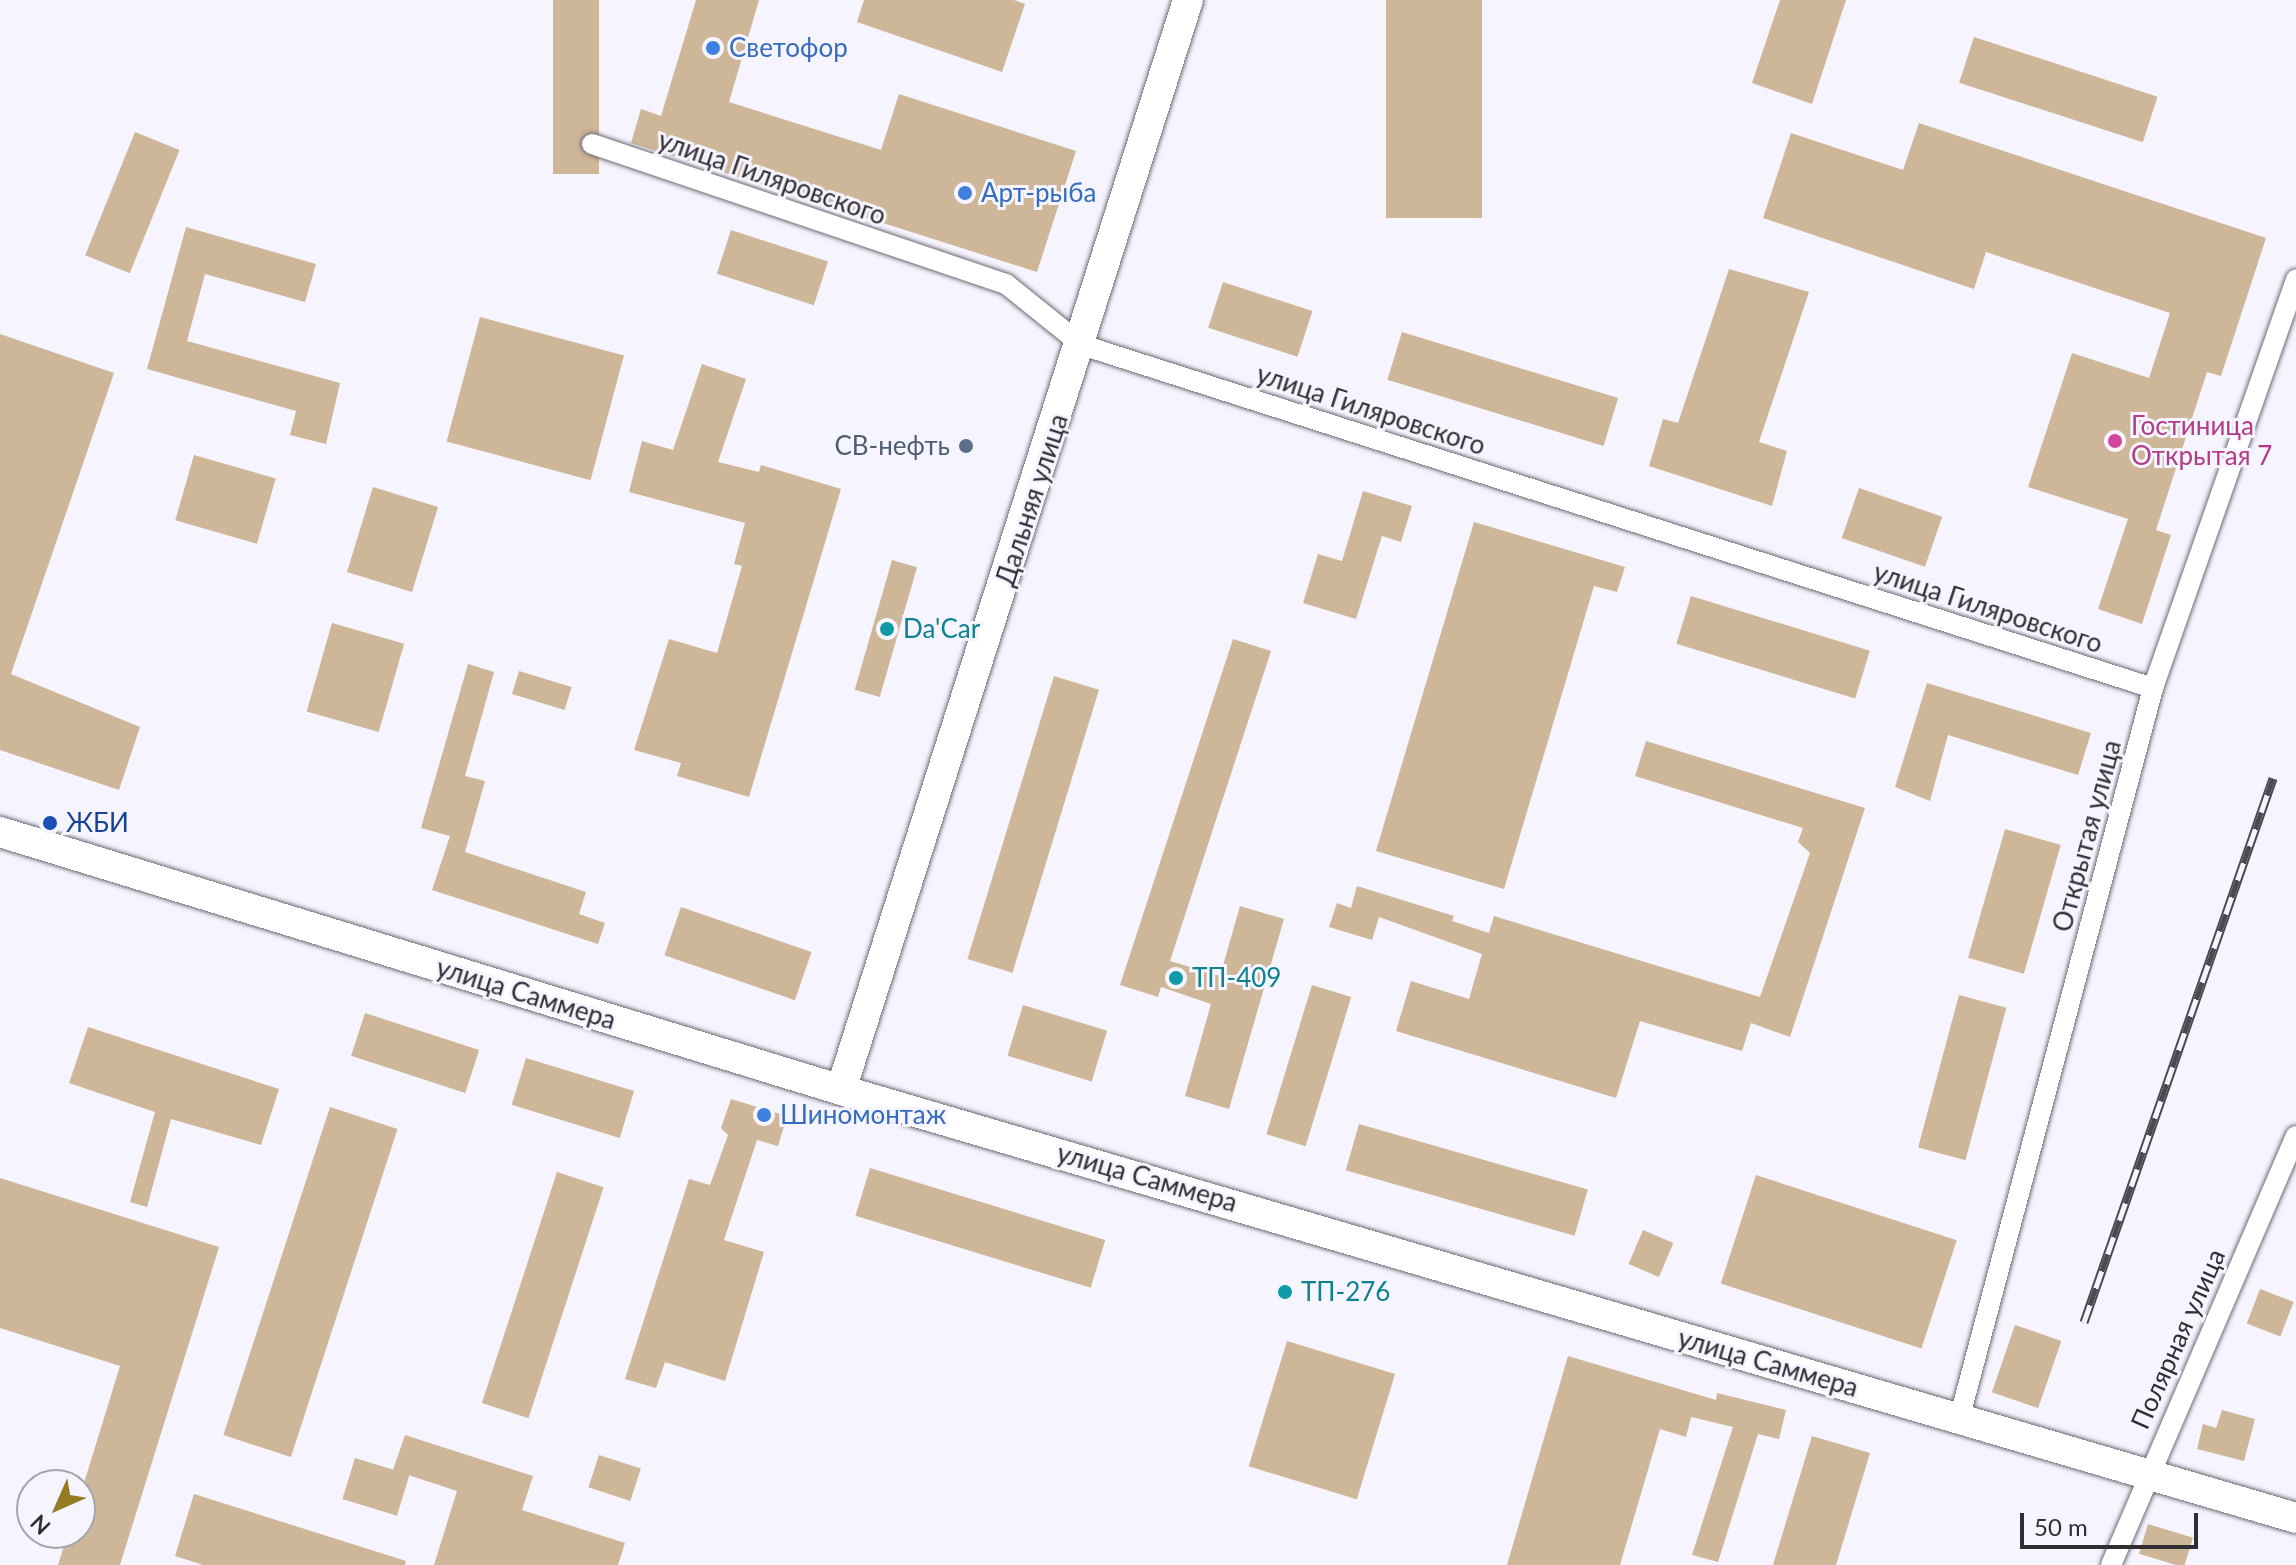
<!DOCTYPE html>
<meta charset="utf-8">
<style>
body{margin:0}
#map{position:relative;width:2296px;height:1565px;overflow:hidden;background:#f6f4fe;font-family:Lato,sans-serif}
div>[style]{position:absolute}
.building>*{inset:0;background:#ceb699;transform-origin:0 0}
.roads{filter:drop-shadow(0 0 2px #6d6a75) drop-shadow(0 0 2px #6d6a75)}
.street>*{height:20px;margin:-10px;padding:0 10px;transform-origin:10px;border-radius:10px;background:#fff}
.secondary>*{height:30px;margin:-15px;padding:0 15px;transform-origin:15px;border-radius:15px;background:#fff}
.rail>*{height:9px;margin-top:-4.5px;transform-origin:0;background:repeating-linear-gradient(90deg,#f6f4fe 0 18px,#4b4a50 0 36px);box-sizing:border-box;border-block:2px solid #4b4a50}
.dots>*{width:22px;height:22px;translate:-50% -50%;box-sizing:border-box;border:4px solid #f6f4fe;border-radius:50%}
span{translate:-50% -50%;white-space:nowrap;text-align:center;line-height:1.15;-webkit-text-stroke:6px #f6f4fe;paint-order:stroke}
.shop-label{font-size:26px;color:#366cbe}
.left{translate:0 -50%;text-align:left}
.street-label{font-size:26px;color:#2f2e33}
.hotel-label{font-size:26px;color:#b23c85}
.service-label{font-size:26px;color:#4e5e75}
.right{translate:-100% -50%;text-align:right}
.culture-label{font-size:26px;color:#0d838f}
.transit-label{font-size:26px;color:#164399}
.north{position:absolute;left:16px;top:1469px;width:80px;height:80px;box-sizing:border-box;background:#f6f4fe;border:2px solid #a6a5ad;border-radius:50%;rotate:225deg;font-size:22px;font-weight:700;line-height:32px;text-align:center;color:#2f2e33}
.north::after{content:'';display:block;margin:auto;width:28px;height:36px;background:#937c23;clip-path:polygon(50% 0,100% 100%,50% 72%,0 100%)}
.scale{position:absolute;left:2020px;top:1513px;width:178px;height:36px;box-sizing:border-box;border:4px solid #2f2e33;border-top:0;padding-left:10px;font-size:24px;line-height:28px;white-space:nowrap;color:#2f2e33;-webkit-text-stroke:6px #f6f4fe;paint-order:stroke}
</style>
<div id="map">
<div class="building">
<div style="left:553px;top:0;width:46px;height:174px"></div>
<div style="clip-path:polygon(696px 0,759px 0,729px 102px,881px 150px,899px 94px,1076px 151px,1037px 272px,631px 143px,641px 109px,661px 116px)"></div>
<div style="clip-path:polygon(864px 0,1014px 0,1025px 4px,1002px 72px,857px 22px)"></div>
<div style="left:1386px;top:0;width:96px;height:218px"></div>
<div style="clip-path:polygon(1780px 0,1846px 0,1812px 104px,1752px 83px)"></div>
<div style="left:1974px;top:37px;width:193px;height:48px;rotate:18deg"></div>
<div style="clip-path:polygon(1919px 123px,2266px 238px,2221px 376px,2207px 372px,2156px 530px,2171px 535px,2142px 624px,2098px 609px,2128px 519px,2028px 487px,2072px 353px,2149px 378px,2170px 313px,1986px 252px,1974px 289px,1763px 218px,1791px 133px,1903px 170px)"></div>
<div style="left:135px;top:132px;width:48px;height:133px;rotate:22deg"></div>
<div style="clip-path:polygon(186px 227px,316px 264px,305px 302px,205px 274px,187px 341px,340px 383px,326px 444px,290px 435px,296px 411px,147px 369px)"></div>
<div style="left:731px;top:230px;width:102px;height:46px;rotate:18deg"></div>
<div style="clip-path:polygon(1729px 269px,1809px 292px,1759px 442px,1787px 451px,1772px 506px,1649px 466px,1663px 419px,1678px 423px)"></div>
<div style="left:1223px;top:282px;width:94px;height:48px;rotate:18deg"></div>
<div style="left:480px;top:317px;width:149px;height:129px;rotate:15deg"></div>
<div style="left:1402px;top:332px;width:226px;height:50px;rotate:17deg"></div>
<div style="clip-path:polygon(0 334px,114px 373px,11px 674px,140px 727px,119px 790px,0 750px)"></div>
<div style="clip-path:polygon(702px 364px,746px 379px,718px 462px,759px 472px,761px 465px,841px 489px,749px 797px,677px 776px,681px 763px,634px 750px,669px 639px,717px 653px,742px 566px,734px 564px,745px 523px,629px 492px,642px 441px,673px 450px)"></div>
<div style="left:194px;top:455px;width:85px;height:68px;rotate:16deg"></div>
<div style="left:373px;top:487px;width:68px;height:89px;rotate:17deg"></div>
<div style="left:1859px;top:488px;width:88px;height:53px;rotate:19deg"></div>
<div style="clip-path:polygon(1363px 491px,1412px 506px,1401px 542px,1382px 536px,1356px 619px,1303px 603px,1318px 554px,1342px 561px)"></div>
<div style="clip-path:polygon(1474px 522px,1625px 567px,1617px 592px,1594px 586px,1504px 889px,1376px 851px)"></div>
<div style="left:892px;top:560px;width:26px;height:135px;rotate:16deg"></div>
<div style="left:1691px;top:596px;width:187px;height:50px;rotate:17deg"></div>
<div style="left:332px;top:623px;width:75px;height:92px;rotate:16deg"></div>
<div style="clip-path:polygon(1233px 639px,1271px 651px,1170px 961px,1220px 976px,1240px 906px,1284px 919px,1229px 1109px,1185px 1096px,1211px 1004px,1161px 987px,1158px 997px,1120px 985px)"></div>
<div style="clip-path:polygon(468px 664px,494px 672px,465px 776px,485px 781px,465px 852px,586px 892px,579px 914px,605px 923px,598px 944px,432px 890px,450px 836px,421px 828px)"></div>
<div style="left:519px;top:671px;width:55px;height:24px;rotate:17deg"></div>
<div style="left:1054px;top:676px;width:47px;height:296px;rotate:17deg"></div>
<div style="clip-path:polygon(1927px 683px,2091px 733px,2078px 775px,1948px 735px,1930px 801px,1895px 787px)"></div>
<div style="clip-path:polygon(1646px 741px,1865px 808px,1790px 1037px,1751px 1023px,1742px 1051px,1640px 1021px,1616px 1098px,1396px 1031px,1411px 981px,1469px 999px,1482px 954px,1379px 917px,1372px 940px,1329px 927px,1337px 903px,1351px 908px,1357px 886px,1454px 916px,1452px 921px,1489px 933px,1494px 916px,1760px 997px,1810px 853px,1798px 842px,1803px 828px,1635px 776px)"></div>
<div style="left:2005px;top:829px;width:58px;height:134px;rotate:16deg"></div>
<div style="left:681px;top:907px;width:138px;height:51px;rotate:19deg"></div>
<div style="left:1312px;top:985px;width:41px;height:156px;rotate:17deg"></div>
<div style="left:1959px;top:995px;width:49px;height:158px;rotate:15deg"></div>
<div style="left:1023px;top:1005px;width:88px;height:53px;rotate:17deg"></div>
<div style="left:365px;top:1013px;width:120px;height:45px;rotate:18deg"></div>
<div style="clip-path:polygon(88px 1027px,279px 1089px,261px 1145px,171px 1119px,147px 1207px,130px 1202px,155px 1112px,69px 1083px)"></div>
<div style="left:526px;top:1058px;width:113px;height:49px;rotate:17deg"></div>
<div style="clip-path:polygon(731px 1099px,787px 1116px,778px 1146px,757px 1140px,724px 1240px,764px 1252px,725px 1381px,665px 1362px,656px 1388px,625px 1379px,689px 1179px,710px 1185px,728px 1135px,721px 1128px)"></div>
<div style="left:330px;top:1107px;width:71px;height:345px;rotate:18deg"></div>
<div style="left:1359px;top:1124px;width:238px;height:48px;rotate:16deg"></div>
<div style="left:870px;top:1168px;width:246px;height:50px;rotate:17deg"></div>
<div style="left:557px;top:1172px;width:49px;height:243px;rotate:18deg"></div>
<div style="left:1756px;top:1175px;width:211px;height:114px;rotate:18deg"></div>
<div style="clip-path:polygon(0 1178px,219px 1247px,120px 1565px,58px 1565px,68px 1533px,80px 1533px,80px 1496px,120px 1366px,0 1328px)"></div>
<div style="left:1643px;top:1230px;width:33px;height:37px;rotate:23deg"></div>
<div style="left:2260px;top:1289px;width:36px;height:37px;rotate:21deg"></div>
<div style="left:2015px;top:1325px;width:49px;height:71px;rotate:19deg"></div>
<div style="left:1287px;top:1341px;width:113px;height:131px;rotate:17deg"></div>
<div style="clip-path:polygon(1568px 1356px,1716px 1400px,1717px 1393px,1786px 1410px,1779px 1439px,1758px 1434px,1718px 1562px,1692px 1555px,1733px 1427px,1691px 1417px,1686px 1437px,1660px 1429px,1620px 1565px,1507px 1565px)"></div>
<div style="clip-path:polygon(2222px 1410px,2255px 1419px,2244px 1461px,2197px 1449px,2203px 1424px,2216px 1428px)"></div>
<div style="clip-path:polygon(405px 1435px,533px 1476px,522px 1510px,625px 1543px,618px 1565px,434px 1565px,457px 1491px,393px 1470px)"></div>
<div style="clip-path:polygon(1812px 1436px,1870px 1453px,1836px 1565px,1773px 1565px)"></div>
<div style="left:599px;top:1455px;width:44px;height:34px;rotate:18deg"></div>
<div style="left:355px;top:1458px;width:57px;height:43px;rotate:17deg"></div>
<div style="clip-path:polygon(194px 1494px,406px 1561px,405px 1565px,203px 1565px,175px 1556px)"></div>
<div style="left:2148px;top:1524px;width:47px;height:31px;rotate:17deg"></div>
</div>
<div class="roads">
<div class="street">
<div style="left:592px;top:144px;width:437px;rotate:18.7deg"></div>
<div style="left:1006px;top:284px;width:97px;rotate:38.8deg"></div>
<div style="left:1082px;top:345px;width:1125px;rotate:17.76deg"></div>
<div style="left:1960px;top:1416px;width:753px;rotate:-75.15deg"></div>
<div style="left:2153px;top:688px;width:433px;rotate:-70.7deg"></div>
<div style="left:2111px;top:1565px;width:467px;rotate:-66.7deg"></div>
</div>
<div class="secondary">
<div style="left:0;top:832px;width:880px;rotate:17.05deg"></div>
<div style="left:841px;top:1090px;width:1517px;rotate:16.39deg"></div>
<div style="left:841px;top:1090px;width:1144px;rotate:-72.34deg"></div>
</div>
</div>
<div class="rail">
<div style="left:2084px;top:1322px;width:576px;rotate:-70.84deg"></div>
</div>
<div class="dots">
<div style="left:713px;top:48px;background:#3f7fe0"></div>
<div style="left:965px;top:193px;background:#3f7fe0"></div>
<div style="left:2115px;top:441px;background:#d1479c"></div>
<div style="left:966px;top:446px;background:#5c6f8a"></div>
<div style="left:887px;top:629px;background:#0f9aa8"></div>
<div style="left:50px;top:823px;background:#1a4fb4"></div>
<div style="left:1176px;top:978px;background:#0f9aa8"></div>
<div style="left:764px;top:1115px;background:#3f7fe0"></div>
<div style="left:1285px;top:1292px;background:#0f9aa8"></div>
</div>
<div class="shop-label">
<span class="left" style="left:729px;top:48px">Светофор</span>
<span class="left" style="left:981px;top:193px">Арт-рыба</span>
<span class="left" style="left:780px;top:1115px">Шиномонтаж</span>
</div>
<div class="street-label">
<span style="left:772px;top:178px;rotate:19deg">улица Гиляровского</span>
<span style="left:1371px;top:410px;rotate:18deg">улица Гиляровского</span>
<span style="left:1032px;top:500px;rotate:-72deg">Дальняя улица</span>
<span style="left:1988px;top:608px;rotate:18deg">улица Гиляровского</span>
<span style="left:2087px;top:836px;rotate:-75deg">Открытая улица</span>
<span style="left:526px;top:994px;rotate:17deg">улица Саммера</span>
<span style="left:1147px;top:1178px;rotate:16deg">улица Саммера</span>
<span style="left:2178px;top:1339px;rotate:-66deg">Полярная улица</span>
<span style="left:1768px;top:1363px;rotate:16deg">улица Саммера</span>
</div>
<div class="hotel-label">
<span class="left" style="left:2131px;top:441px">Гостиница<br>Открытая 7</span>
</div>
<div class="service-label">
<span class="right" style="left:950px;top:446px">СВ-нефть</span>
</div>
<div class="culture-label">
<span class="left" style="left:903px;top:629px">Da'Car</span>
<span class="left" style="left:1192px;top:978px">ТП-409</span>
<span class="left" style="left:1301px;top:1292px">ТП-276</span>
</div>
<div class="transit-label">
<span class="left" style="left:66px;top:823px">ЖБИ</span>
</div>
<div class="north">N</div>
<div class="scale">50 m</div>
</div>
